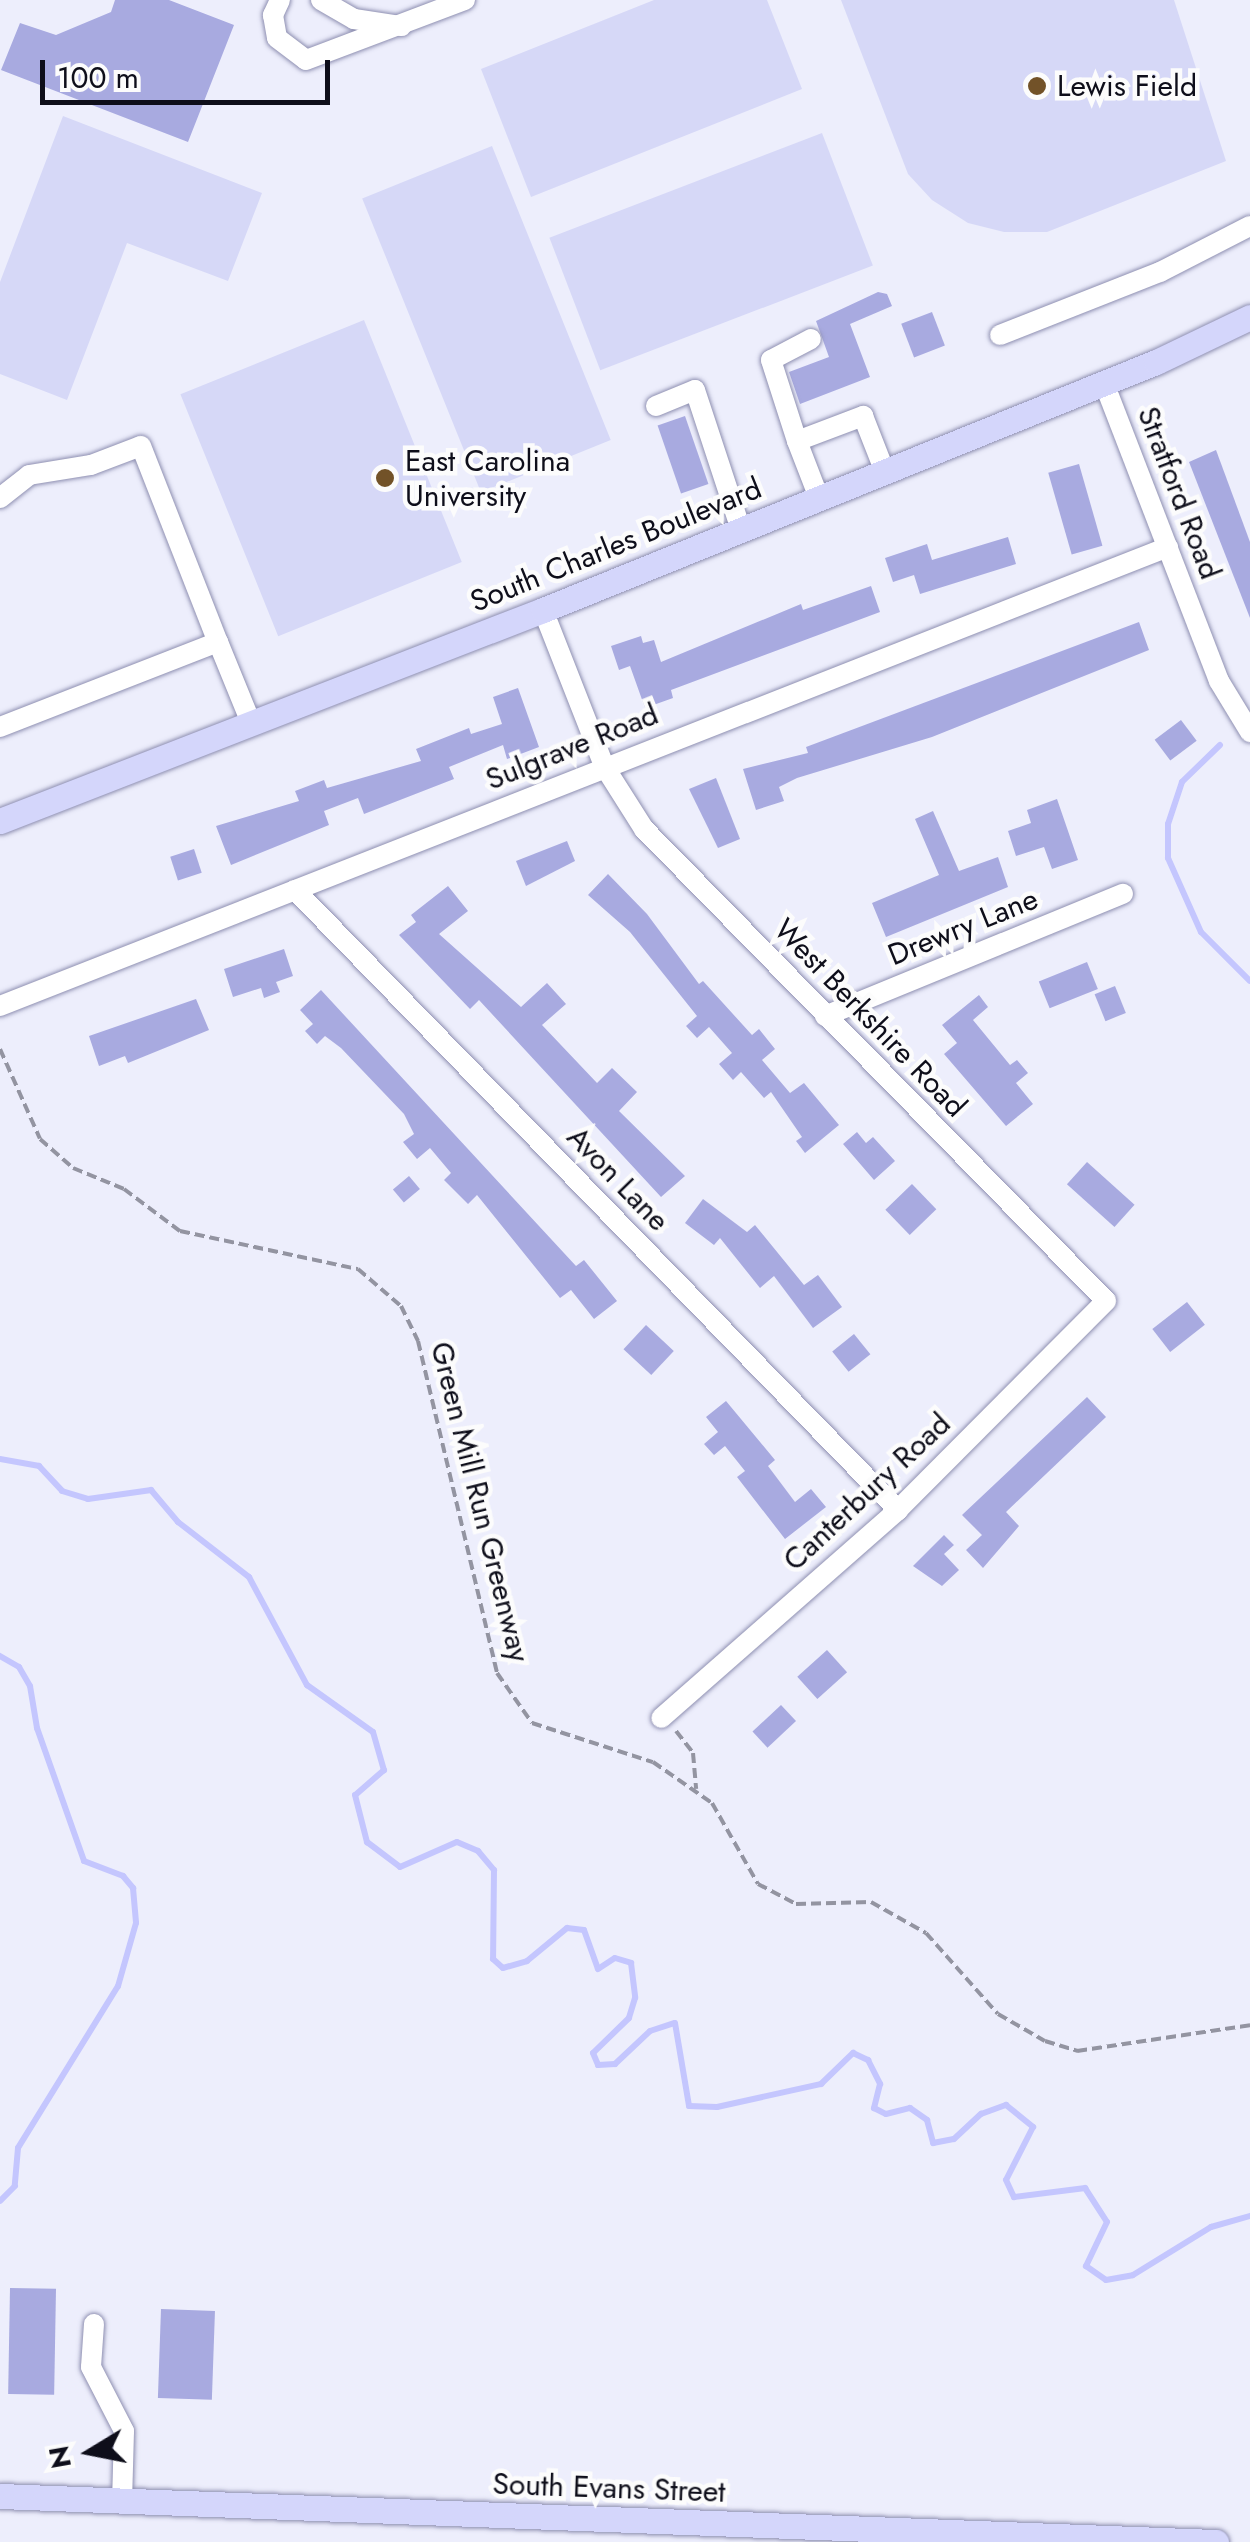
<!DOCTYPE html>
<style>
body{margin:0}
#map{position:relative;width:1250px;height:2542px;overflow:hidden;background:#edeefc;font-family:Jost,sans-serif}
div>[style]{position:absolute}
.green>*{inset:0;background:#d6d8f7;transform-origin:0 0}
.stream>*{height:6px;margin:-3px;padding:0 3px;transform-origin:3px;border-radius:3px;background:#c4c6fe}
.building>*{inset:0;background:#a8aae0;transform-origin:0 0}
.path>*{height:4px;margin-top:-2px;transform-origin:0;background:repeating-linear-gradient(90deg,#9394a1 0 10px,transparent 0 15px)}
.roads{filter:drop-shadow(0 0 2px #8e8fb1) drop-shadow(0 0 2px #8e8fb1)}
.minor>*{height:20px;margin:-10px;padding:0 10px;transform-origin:10px;border-radius:10px;background:#fff}
.major>*{height:25px;margin:-12.5px;padding:0 12.5px;transform-origin:12.5px;border-radius:12.5px;background:#d4d6fb}
.dots>*{width:28px;height:28px;translate:-50% -50%;box-sizing:border-box;border:5px solid #fcfcfc;border-radius:50%}
span{translate:-50% -50%;white-space:nowrap;text-align:center;line-height:1.15;-webkit-text-stroke:9px #fcfcfc;paint-order:stroke}
.poi-label{font-size:30px;color:#0e0e1a}
.left{translate:0 -50%;text-align:left}
.street-label{font-size:30px;color:#0e0e1a}
.north{position:absolute;left:40px;top:2402px;width:100px;height:100px;-webkit-text-stroke:8px #fcfcfc;paint-order:stroke;rotate:260deg;font-size:28px;font-weight:700;line-height:40px;text-align:center;color:#0e0e1a}
.north::after{content:'';display:block;margin:auto;width:35px;height:45px;background:#0e0e1a;clip-path:polygon(50% 0,100% 100%,50% 72%,0 100%)}
.scale{position:absolute;left:40px;top:60px;width:290px;height:45px;box-sizing:border-box;border:5px solid #0e0e1a;border-top:0;padding-left:12px;font-size:30px;line-height:35px;white-space:nowrap;color:#0e0e1a;-webkit-text-stroke:8px #fcfcfc;paint-order:stroke}
</style>
<div id="map">
<div class="green">
<div style="clip-path:polygon(654px 0,767px 0,802px 89px,531px 197px,481px 69px)"></div>
<div style="clip-path:polygon(841px 0,1174px 0,1226px 161px,1047px 232px,1004px 232px,968px 223px,932px 200px,908px 174px)"></div>
<div style="clip-path:polygon(63px 116px,262px 193px,228px 281px,127px 243px,67px 400px,0 374px,0 282px)"></div>
<div style="left:822px;top:133px;width:142px;height:292px;rotate:69deg"></div>
<div style="left:492px;top:146px;width:317px;height:140px;rotate:68deg"></div>
<div style="left:364px;top:320px;width:261px;height:198px;rotate:68deg"></div>
</div>
<div class="stream">
<div style="left:1220px;top:745px;width:53px;rotate:135.8deg"></div>
<div style="left:1182px;top:782px;width:44px;rotate:108.4deg"></div>
<div style="left:1168px;top:824px;width:34px;rotate:90deg"></div>
<div style="left:1168px;top:858px;width:81px;rotate:66deg"></div>
<div style="left:1201px;top:932px;width:69px;rotate:45deg"></div>
<div style="left:0;top:1459px;width:40px;rotate:10deg"></div>
<div style="left:39px;top:1466px;width:34px;rotate:47deg"></div>
<div style="left:62px;top:1491px;width:27px;rotate:17deg"></div>
<div style="left:88px;top:1499px;width:64px;rotate:-8.1deg"></div>
<div style="left:151px;top:1490px;width:42px;rotate:49.8deg"></div>
<div style="left:178px;top:1522px;width:90px;rotate:37.8deg"></div>
<div style="left:249px;top:1577px;width:123px;rotate:61.8deg"></div>
<div style="left:307px;top:1685px;width:81px;rotate:35.5deg"></div>
<div style="left:373px;top:1732px;width:40px;rotate:74deg"></div>
<div style="left:384px;top:1770px;width:38px;rotate:139deg"></div>
<div style="left:355px;top:1795px;width:49px;rotate:75.7deg"></div>
<div style="left:367px;top:1842px;width:41px;rotate:37.1deg"></div>
<div style="left:400px;top:1867px;width:62px;rotate:-23.7deg"></div>
<div style="left:457px;top:1842px;width:23px;rotate:23deg"></div>
<div style="left:478px;top:1851px;width:25px;rotate:50deg"></div>
<div style="left:494px;top:1870px;width:89px;rotate:90.6deg"></div>
<div style="left:493px;top:1959px;width:13px;rotate:42deg"></div>
<div style="left:503px;top:1968px;width:25px;rotate:-16deg"></div>
<div style="left:527px;top:1961px;width:52px;rotate:-39.5deg"></div>
<div style="left:567px;top:1928px;width:17px;rotate:7deg"></div>
<div style="left:584px;top:1930px;width:41px;rotate:70.3deg"></div>
<div style="left:598px;top:1969px;width:20px;rotate:-33deg"></div>
<div style="left:615px;top:1958px;width:17px;rotate:17deg"></div>
<div style="left:631px;top:1963px;width:35px;rotate:83deg"></div>
<div style="left:635px;top:1998px;width:21px;rotate:107deg"></div>
<div style="left:629px;top:2018px;width:50px;rotate:135.8deg"></div>
<div style="left:593px;top:2053px;width:13px;rotate:67deg"></div>
<div style="left:598px;top:2065px;width:17px;rotate:-3deg"></div>
<div style="left:615px;top:2064px;width:48px;rotate:-43.3deg"></div>
<div style="left:650px;top:2031px;width:26px;rotate:-18deg"></div>
<div style="left:675px;top:2023px;width:84px;rotate:80.4deg"></div>
<div style="left:689px;top:2106px;width:28px;rotate:2deg"></div>
<div style="left:717px;top:2107px;width:107px;rotate:-12.5deg"></div>
<div style="left:821px;top:2084px;width:45px;rotate:-44.1deg"></div>
<div style="left:853px;top:2053px;width:17px;rotate:25deg"></div>
<div style="left:868px;top:2060px;width:27px;rotate:63deg"></div>
<div style="left:880px;top:2084px;width:25px;rotate:104deg"></div>
<div style="left:874px;top:2108px;width:13px;rotate:27deg"></div>
<div style="left:886px;top:2114px;width:25px;rotate:-14deg"></div>
<div style="left:910px;top:2108px;width:21px;rotate:35deg"></div>
<div style="left:927px;top:2120px;width:24px;rotate:75deg"></div>
<div style="left:933px;top:2143px;width:21px;rotate:-11deg"></div>
<div style="left:954px;top:2139px;width:37px;rotate:-43deg"></div>
<div style="left:981px;top:2114px;width:27px;rotate:-20deg"></div>
<div style="left:1006px;top:2105px;width:35px;rotate:39deg"></div>
<div style="left:1033px;top:2127px;width:59px;rotate:117deg"></div>
<div style="left:1006px;top:2180px;width:19px;rotate:65deg"></div>
<div style="left:1014px;top:2197px;width:72px;rotate:-7.2deg"></div>
<div style="left:1085px;top:2188px;width:40px;rotate:57.1deg"></div>
<div style="left:1107px;top:2222px;width:49px;rotate:115.5deg"></div>
<div style="left:1086px;top:2266px;width:24px;rotate:35deg"></div>
<div style="left:1106px;top:2280px;width:27px;rotate:-10deg"></div>
<div style="left:1133px;top:2275px;width:92px;rotate:-31.6deg"></div>
<div style="left:1211px;top:2227px;width:41px;rotate:-15.8deg"></div>
<div style="left:0;top:1656px;width:22px;rotate:30deg"></div>
<div style="left:19px;top:1667px;width:22px;rotate:60deg"></div>
<div style="left:30px;top:1686px;width:43px;rotate:80.5deg"></div>
<div style="left:37px;top:1728px;width:141px;rotate:70.5deg"></div>
<div style="left:84px;top:1861px;width:42px;rotate:21deg"></div>
<div style="left:123px;top:1876px;width:16px;rotate:50deg"></div>
<div style="left:133px;top:1888px;width:35px;rotate:85deg"></div>
<div style="left:136px;top:1923px;width:66px;rotate:105.9deg"></div>
<div style="left:118px;top:1986px;width:190px;rotate:121.7deg"></div>
<div style="left:18px;top:2148px;width:38px;rotate:95deg"></div>
<div style="left:15px;top:2186px;width:21px;rotate:135deg"></div>
</div>
<div class="building">
<div style="clip-path:polygon(115px 0,169px 0,234px 25px,188px 142px,1px 70px,20px 23px,56px 35px,111px 12px)"></div>
<div style="clip-path:polygon(878px 292px,887px 294px,892px 306px,850px 324px,870px 377px,800px 404px,789px 372px,829px 357px,816px 321px)"></div>
<div style="left:932px;top:312px;width:36px;height:33px;rotate:69deg"></div>
<div style="left:685px;top:416px;width:72px;height:29px;rotate:71deg"></div>
<div style="clip-path:polygon(1216px 450px,1250px 542px,1250px 618px,1189px 462px)"></div>
<div style="left:1079px;top:464px;width:85px;height:32px;rotate:74deg"></div>
<div style="clip-path:polygon(1008px 537px,1016px 564px,920px 594px,914px 575px,893px 582px,885px 558px,927px 544px,932px 560px)"></div>
<div style="clip-path:polygon(871px 586px,880px 612px,671px 690px,673px 698px,645px 708px,630px 666px,619px 670px,611px 646px,641px 636px,643px 643px,654px 640px,661px 662px,801px 604px,803px 610px)"></div>
<div style="clip-path:polygon(1139px 622px,1149px 650px,932px 737px,797px 778px,779px 787px,784px 801px,756px 810px,743px 769px,808px 753px,806px 747px)"></div>
<div style="clip-path:polygon(518px 688px,539px 747px,507px 759px,503px 745px,449px 767px,454px 779px,364px 814px,358px 798px,324px 811px,329px 825px,231px 865px,216px 826px,299px 801px,295px 791px,324px 780px,327px 788px,421px 761px,416px 749px,469px 728px,471px 734px,502px 724px,493px 697px)"></div>
<div style="left:1181px;top:720px;width:26px;height:33px;rotate:53deg"></div>
<div style="clip-path:polygon(716px 778px,740px 839px,718px 848px,689px 789px)"></div>
<div style="clip-path:polygon(1057px 799px,1078px 860px,1052px 869px,1044px 847px,1016px 856px,1008px 831px,1031px 823px,1027px 810px)"></div>
<div style="clip-path:polygon(933px 811px,959px 871px,998px 857px,1008px 887px,886px 937px,872px 903px,939px 875px,915px 819px)"></div>
<div style="clip-path:polygon(567px 841px,575px 861px,526px 886px,516px 861px)"></div>
<div style="left:194px;top:849px;width:25px;height:25px;rotate:72deg"></div>
<div style="clip-path:polygon(608px 874px,647px 914px,699px 984px,703px 981px,752px 1035px,759px 1029px,775px 1049px,762px 1060px,790px 1093px,804px 1083px,839px 1125px,805px 1153px,796px 1141px,802px 1137px,771px 1092px,764px 1098px,741px 1072px,733px 1080px,719px 1064px,732px 1053px,709px 1027px,697px 1038px,686px 1026px,697px 1016px,630px 932px,588px 895px)"></div>
<div style="clip-path:polygon(448px 886px,468px 911px,439px 934px,521px 1007px,547px 983px,566px 1004px,542px 1025px,597px 1083px,612px 1068px,637px 1092px,619px 1111px,685px 1176px,661px 1197px,479px 1000px,470px 1009px,399px 935px,416px 922px,411px 915px)"></div>
<div style="clip-path:polygon(284px 949px,293px 976px,276px 982px,280px 992px,264px 998px,261px 988px,233px 997px,224px 969px)"></div>
<div style="left:1087px;top:962px;width:29px;height:52px;rotate:68deg"></div>
<div style="left:1115px;top:986px;width:29px;height:22px;rotate:68deg"></div>
<div style="clip-path:polygon(321px 990px,576px 1266px,584px 1260px,617px 1301px,594px 1319px,571px 1290px,560px 1298px,477px 1195px,468px 1204px,444px 1180px,451px 1173px,430px 1148px,417px 1159px,403px 1142px,414px 1134px,404px 1114px,341px 1048px,325px 1036px,317px 1044px,305px 1031px,313px 1024px,300px 1010px)"></div>
<div style="clip-path:polygon(979px 995px,988px 1007px,973px 1020px,1010px 1065px,1017px 1060px,1028px 1073px,1016px 1083px,1033px 1104px,1006px 1126px,944px 1054px,957px 1043px,942px 1025px)"></div>
<div style="clip-path:polygon(196px 999px,209px 1030px,128px 1063px,125px 1056px,99px 1066px,89px 1036px)"></div>
<div style="clip-path:polygon(857px 1132px,866px 1143px,873px 1137px,895px 1161px,874px 1180px,843px 1144px)"></div>
<div style="left:1087px;top:1162px;width:64px;height:30px;rotate:42deg"></div>
<div style="left:409px;top:1176px;width:17px;height:21px;rotate:50deg"></div>
<div style="left:912px;top:1184px;width:35px;height:37px;rotate:46deg"></div>
<div style="clip-path:polygon(703px 1199px,747px 1232px,755px 1225px,804px 1285px,818px 1275px,842px 1307px,813px 1328px,774px 1276px,760px 1288px,720px 1238px,714px 1245px,685px 1223px)"></div>
<div style="left:1187px;top:1302px;width:29px;height:44px;rotate:52deg"></div>
<div style="left:646px;top:1325px;width:38px;height:33px;rotate:43deg"></div>
<div style="left:854px;top:1334px;width:26px;height:28px;rotate:51deg"></div>
<div style="clip-path:polygon(1087px 1397px,1106px 1417px,1006px 1512px,1019px 1526px,983px 1568px,966px 1550px,982px 1535px,962px 1515px)"></div>
<div style="clip-path:polygon(726px 1401px,775px 1460px,768px 1466px,795px 1502px,811px 1489px,826px 1507px,785px 1539px,737px 1477px,745px 1471px,725px 1446px,714px 1455px,704px 1444px,718px 1432px,706px 1417px)"></div>
<div style="clip-path:polygon(944px 1535px,954px 1545px,944px 1554px,959px 1570px,942px 1586px,913px 1566px)"></div>
<div style="left:827px;top:1650px;width:30px;height:40px;rotate:48deg"></div>
<div style="left:781px;top:1705px;width:22px;height:39px;rotate:47deg"></div>
<div style="left:10px;top:2288px;width:46px;height:106px;rotate:1deg"></div>
<div style="left:161px;top:2309px;width:54px;height:89px;rotate:2deg"></div>
</div>
<div class="path">
<div style="left:0;top:1049px;width:98px;rotate:66deg"></div>
<div style="left:40px;top:1139px;width:44px;rotate:41.3deg"></div>
<div style="left:73px;top:1168px;width:55px;rotate:22.4deg"></div>
<div style="left:124px;top:1189px;width:70px;rotate:36.9deg"></div>
<div style="left:180px;top:1231px;width:182px;rotate:12.1deg"></div>
<div style="left:358px;top:1269px;width:57px;rotate:40.7deg"></div>
<div style="left:401px;top:1306px;width:39px;rotate:64deg"></div>
<div style="left:418px;top:1341px;width:341px;rotate:76.6deg"></div>
<div style="left:497px;top:1673px;width:61px;rotate:55deg"></div>
<div style="left:532px;top:1723px;width:127px;rotate:17.9deg"></div>
<div style="left:653px;top:1762px;width:72px;rotate:34.8deg"></div>
<div style="left:712px;top:1803px;width:93px;rotate:60.4deg"></div>
<div style="left:758px;top:1884px;width:43px;rotate:27.8deg"></div>
<div style="left:796px;top:1904px;width:75px;rotate:-1.5deg"></div>
<div style="left:871px;top:1902px;width:63px;rotate:29.4deg"></div>
<div style="left:926px;top:1933px;width:108px;rotate:48.4deg"></div>
<div style="left:998px;top:2014px;width:54px;rotate:29.9deg"></div>
<div style="left:1045px;top:2041px;width:34px;rotate:17deg"></div>
<div style="left:1077px;top:2051px;width:175px;rotate:-8.5deg"></div>
<div style="left:676px;top:1731px;width:28px;rotate:52deg"></div>
<div style="left:693px;top:1753px;width:36px;rotate:85deg"></div>
</div>
<div class="roads">
<div class="minor">
<div style="left:280px;top:0;width:17px;rotate:115deg"></div>
<div style="left:273px;top:15px;width:23px;rotate:80deg"></div>
<div style="left:277px;top:38px;width:36px;rotate:37deg"></div>
<div style="left:306px;top:60px;width:170px;rotate:-20.7deg"></div>
<div style="left:321px;top:0;width:38px;rotate:30deg"></div>
<div style="left:354px;top:19px;width:48px;rotate:8.5deg"></div>
<div style="left:1000px;top:335px;width:172px;rotate:-21.5deg"></div>
<div style="left:1160px;top:272px;width:101px;rotate:-27.1deg"></div>
<div style="left:1104px;top:383px;width:319px;rotate:68.9deg"></div>
<div style="left:1219px;top:681px;width:60px;rotate:58.7deg"></div>
<div style="left:656px;top:406px;width:42px;rotate:-22.3deg"></div>
<div style="left:695px;top:390px;width:147px;rotate:71.8deg"></div>
<div style="left:797px;top:441px;width:85px;rotate:-107.8deg"></div>
<div style="left:771px;top:360px;width:45px;rotate:-27.7deg"></div>
<div style="left:0;top:498px;width:37px;rotate:-38deg"></div>
<div style="left:29px;top:475px;width:63px;rotate:-9.2deg"></div>
<div style="left:91px;top:465px;width:53px;rotate:-20.8deg"></div>
<div style="left:141px;top:446px;width:211px;rotate:68.6deg"></div>
<div style="left:819px;top:498px;width:61px;rotate:-111.1deg"></div>
<div style="left:797px;top:441px;width:71px;rotate:-20.7deg"></div>
<div style="left:863px;top:416px;width:60px;rotate:68.6deg"></div>
<div style="left:543px;top:610px;width:168px;rotate:68.6deg"></div>
<div style="left:604px;top:766px;width:75px;rotate:57.6deg"></div>
<div style="left:644px;top:829px;width:660px;rotate:45.61deg"></div>
<div style="left:1106px;top:1301px;width:295px;rotate:134.9deg"></div>
<div style="left:898px;top:1510px;width:315px;rotate:138.7deg"></div>
<div style="left:0;top:727px;width:234px;rotate:-21.3deg"></div>
<div style="left:218px;top:642px;width:87px;rotate:67.8deg"></div>
<div style="left:295px;top:890px;width:865px;rotate:45.8deg"></div>
<div style="left:0;top:1006px;width:1255px;rotate:-21.45deg"></div>
<div style="left:825px;top:1016px;width:322px;rotate:-22.3deg"></div>
<div style="left:94px;top:2324px;width:43px;rotate:94deg"></div>
<div style="left:91px;top:2367px;width:72px;rotate:62.7deg"></div>
<div style="left:124px;top:2431px;width:70px;rotate:91.6deg"></div>
</div>
<div class="major">
<div style="left:0;top:821px;width:583px;rotate:-21.24deg"></div>
<div style="left:543px;top:610px;width:661px;rotate:-22.03deg"></div>
<div style="left:1156px;top:362px;width:104px;rotate:-25.6deg"></div>
<div style="left:0;top:2496px;width:1217px;rotate:2.17deg"></div>
</div>
</div>
<div class="dots">
<div style="left:1037px;top:86px;background:#725228"></div>
<div style="left:385px;top:478px;background:#725228"></div>
</div>
<div class="poi-label">
<span class="left" style="left:1057px;top:86px">Lewis Field</span>
<span class="left" style="left:405px;top:478px">East Carolina<br>University</span>
</div>
<div class="street-label">
<span style="left:1179px;top:493px;rotate:69deg">Stratford Road</span>
<span style="left:616px;top:545px;rotate:-22deg">South Charles Boulevard</span>
<span style="left:572px;top:747px;rotate:-22deg">Sulgrave Road</span>
<span style="left:963px;top:927px;rotate:-22deg">Drewry Lane</span>
<span style="left:870px;top:1018px;rotate:46deg">West Berkshire Road</span>
<span style="left:618px;top:1179px;rotate:46deg">Avon Lane</span>
<span style="left:867px;top:1492px;rotate:-43deg">Canterbury Road</span>
<span style="left:480px;top:1502px;rotate:76deg">Green Mill Run Greenway</span>
<span style="left:609px;top:2488px;rotate:2deg">South Evans Street</span>
</div>
<div class="north">N</div>
<div class="scale">100 m</div>
</div>
